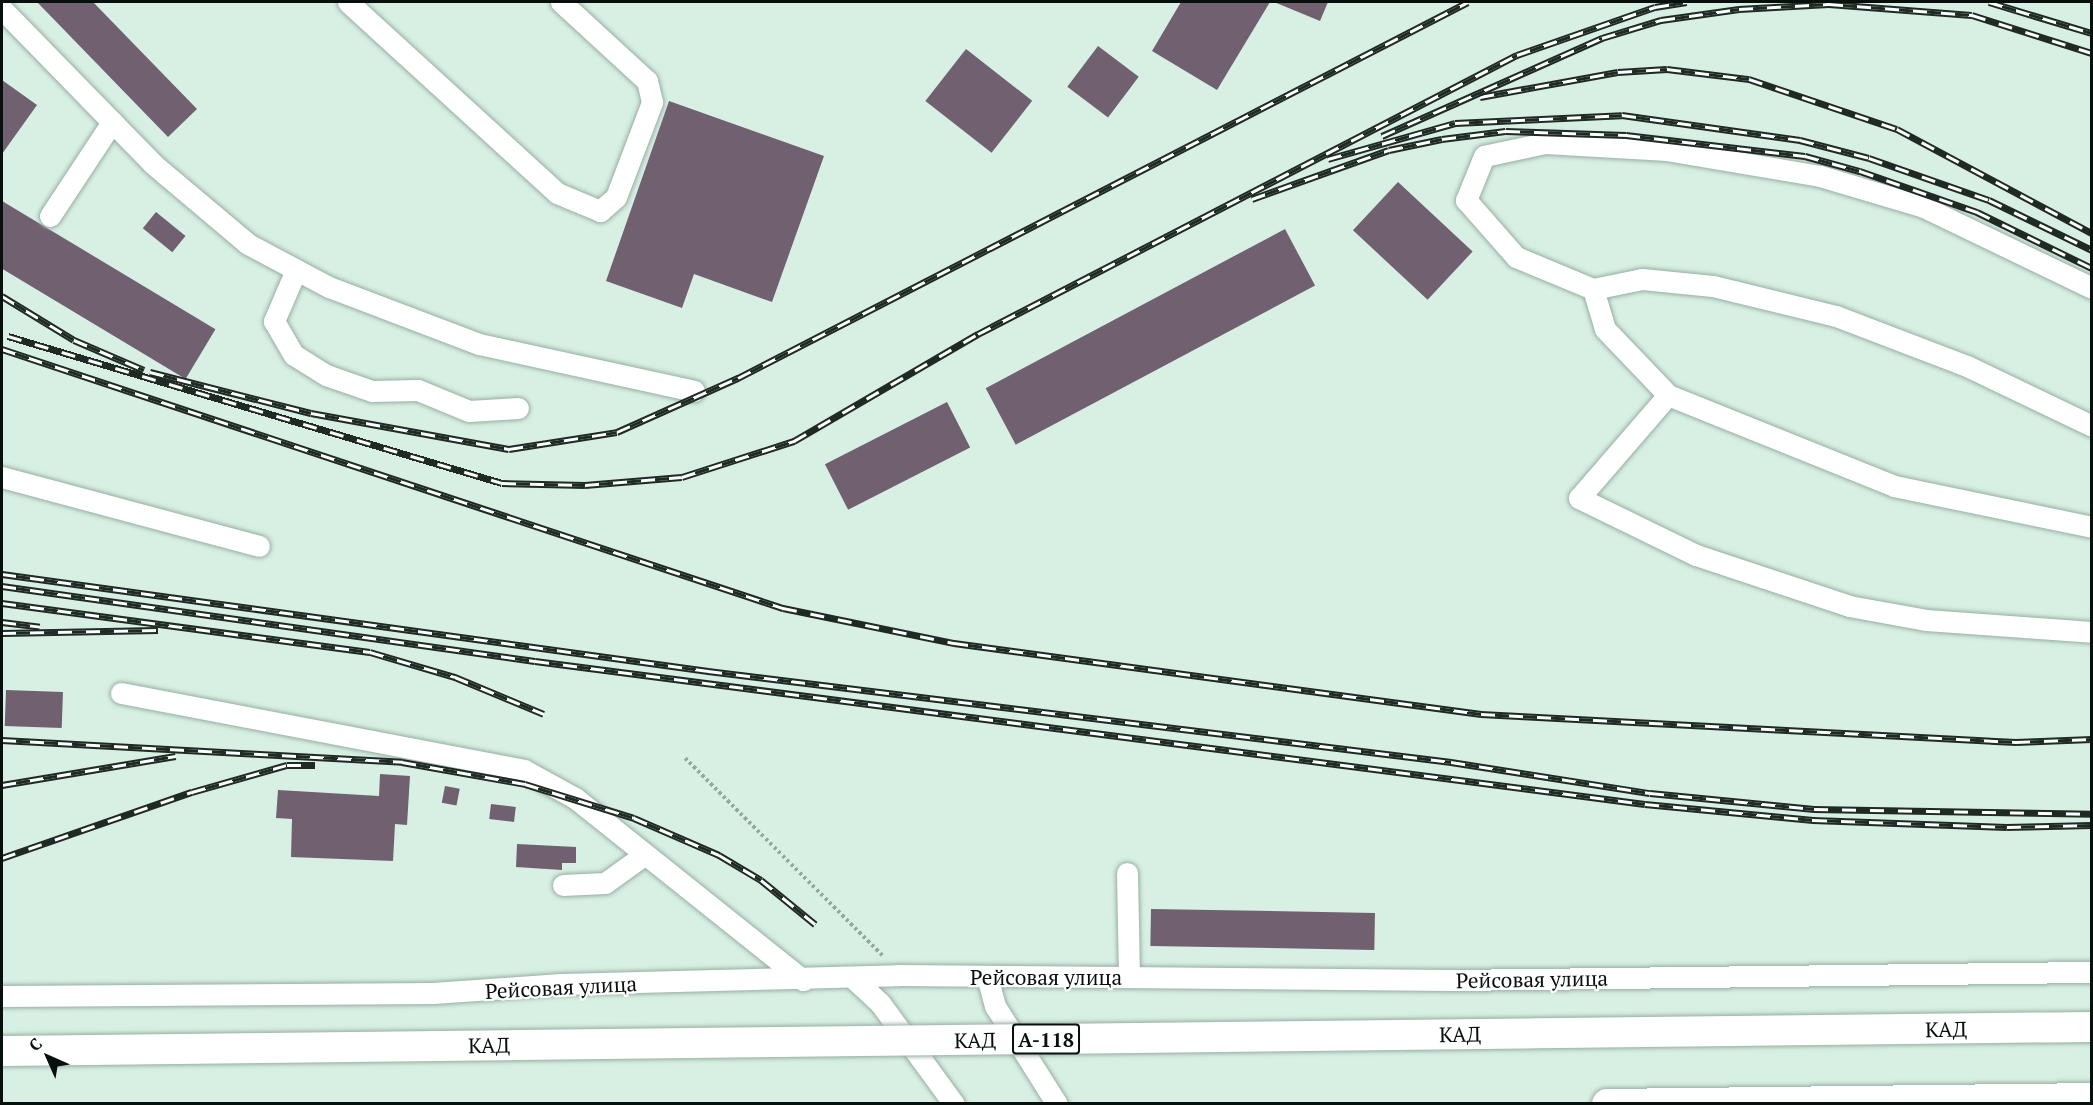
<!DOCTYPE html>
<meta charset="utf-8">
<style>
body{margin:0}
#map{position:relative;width:2093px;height:1105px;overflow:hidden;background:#d7f0e3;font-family:"PT Serif",serif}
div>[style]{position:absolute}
.building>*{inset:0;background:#706070;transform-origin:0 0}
.path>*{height:4px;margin-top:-2px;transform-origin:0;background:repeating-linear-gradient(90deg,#94a89e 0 3px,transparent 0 6px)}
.roads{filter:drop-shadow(0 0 2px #97aea2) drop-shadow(0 0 2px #97aea2)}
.minor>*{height:21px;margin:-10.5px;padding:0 10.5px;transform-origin:10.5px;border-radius:10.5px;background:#fff}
.highway>*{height:30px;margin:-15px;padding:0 15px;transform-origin:15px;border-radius:15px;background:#fff}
.rail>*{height:7px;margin-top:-3.5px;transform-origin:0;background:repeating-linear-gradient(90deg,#fff 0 14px,#202a25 0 28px);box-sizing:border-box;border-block:2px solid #202a25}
.bridges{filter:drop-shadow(0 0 2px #97aea2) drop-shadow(0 0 2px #97aea2)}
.highway-bridge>*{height:30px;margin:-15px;padding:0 15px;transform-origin:15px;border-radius:15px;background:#fff}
span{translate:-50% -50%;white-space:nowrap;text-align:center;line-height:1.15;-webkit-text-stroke:4.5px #fff;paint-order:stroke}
.shield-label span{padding:2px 4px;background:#fff;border:2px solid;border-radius:4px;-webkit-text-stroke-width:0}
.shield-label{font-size:20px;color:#07100c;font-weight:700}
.street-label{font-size:21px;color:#07100c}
.frame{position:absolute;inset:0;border:3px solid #07100c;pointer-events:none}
.north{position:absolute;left:18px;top:1027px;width:60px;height:60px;-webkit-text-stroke:4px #fff;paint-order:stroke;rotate:315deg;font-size:16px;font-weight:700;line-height:24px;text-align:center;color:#07100c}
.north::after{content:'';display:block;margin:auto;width:21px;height:27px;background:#07100c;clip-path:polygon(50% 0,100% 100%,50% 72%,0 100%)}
</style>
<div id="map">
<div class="building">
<div style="clip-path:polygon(37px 2px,93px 2px,197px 109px,168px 137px)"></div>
<div style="clip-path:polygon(1181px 2px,1270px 2px,1217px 90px,1152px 51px)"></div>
<div style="clip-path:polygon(1274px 2px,1328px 2px,1320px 21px)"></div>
<div style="left:1098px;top:46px;width:51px;height:51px;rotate:37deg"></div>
<div style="left:966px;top:49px;width:84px;height:66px;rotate:38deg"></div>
<div style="clip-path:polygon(2px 80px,37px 105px,2px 154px)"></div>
<div style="clip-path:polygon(669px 101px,824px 156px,772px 302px,694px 274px,682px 308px,606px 281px)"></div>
<div style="left:1398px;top:182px;width:102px;height:66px;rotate:43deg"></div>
<div style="left:2px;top:201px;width:249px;height:58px;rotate:31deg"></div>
<div style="left:156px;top:212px;width:38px;height:21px;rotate:39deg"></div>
<div style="left:1285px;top:229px;width:64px;height:339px;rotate:62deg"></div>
<div style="left:947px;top:402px;width:51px;height:137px;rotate:63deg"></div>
<div style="left:6px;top:690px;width:57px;height:36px;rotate:2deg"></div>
<div style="clip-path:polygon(380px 774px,410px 776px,407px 825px,395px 824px,393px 861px,291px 857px,292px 819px,276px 818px,278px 790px,379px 796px)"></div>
<div style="left:445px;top:786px;width:15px;height:17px;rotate:11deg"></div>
<div style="left:491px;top:804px;width:25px;height:15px;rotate:7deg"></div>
<div style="clip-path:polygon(517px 844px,576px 847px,576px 863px,562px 863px,562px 870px,516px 867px)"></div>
<div style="left:1151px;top:909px;width:224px;height:37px;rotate:1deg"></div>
</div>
<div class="path">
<div style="left:685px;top:758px;width:281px;rotate:45deg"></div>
</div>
<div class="roads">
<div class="minor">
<div style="left:348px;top:2px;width:283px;rotate:42.4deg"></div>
<div style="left:557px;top:193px;width:47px;rotate:22.7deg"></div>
<div style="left:600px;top:211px;width:21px;rotate:-41deg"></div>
<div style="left:616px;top:197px;width:102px;rotate:-69.2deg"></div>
<div style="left:652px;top:102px;width:22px;rotate:-103deg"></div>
<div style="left:647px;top:81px;width:117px;rotate:-137.4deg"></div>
<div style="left:2px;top:9px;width:216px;rotate:45.7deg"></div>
<div style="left:153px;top:164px;width:124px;rotate:40.1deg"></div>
<div style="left:248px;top:244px;width:92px;rotate:28deg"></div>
<div style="left:329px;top:287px;width:160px;rotate:20.8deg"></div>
<div style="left:479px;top:344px;width:220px;rotate:12.3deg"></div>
<div style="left:50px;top:216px;width:113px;rotate:-56.6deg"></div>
<div style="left:296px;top:270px;width:56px;rotate:113.3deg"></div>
<div style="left:274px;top:321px;width:39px;rotate:60deg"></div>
<div style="left:294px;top:355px;width:38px;rotate:32deg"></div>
<div style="left:326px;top:375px;width:49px;rotate:19.2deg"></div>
<div style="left:372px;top:391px;width:46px;rotate:-1.2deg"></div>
<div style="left:418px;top:390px;width:55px;rotate:22.4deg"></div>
<div style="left:469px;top:411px;width:49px;rotate:-3.5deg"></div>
<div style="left:2092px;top:288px;width:187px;rotate:-154.3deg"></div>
<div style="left:1924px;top:207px;width:109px;rotate:-163.4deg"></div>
<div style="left:1820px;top:176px;width:155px;rotate:-170.4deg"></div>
<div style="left:1667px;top:150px;width:122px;rotate:-176.7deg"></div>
<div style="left:1545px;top:143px;width:62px;rotate:168deg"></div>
<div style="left:1484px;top:156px;width:48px;rotate:112.2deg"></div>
<div style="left:1466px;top:200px;width:76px;rotate:48.7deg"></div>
<div style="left:1516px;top:257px;width:83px;rotate:22.6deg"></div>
<div style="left:1593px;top:289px;width:50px;rotate:-11.5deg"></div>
<div style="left:1642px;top:279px;width:71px;rotate:5.6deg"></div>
<div style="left:1713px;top:286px;width:127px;rotate:13.7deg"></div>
<div style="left:1836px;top:316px;width:140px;rotate:20.9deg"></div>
<div style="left:1967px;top:366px;width:139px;rotate:25.6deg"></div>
<div style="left:1593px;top:289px;width:42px;rotate:73.3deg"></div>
<div style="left:1605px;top:329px;width:91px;rotate:46.3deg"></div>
<div style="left:1668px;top:395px;width:136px;rotate:130.8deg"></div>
<div style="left:1579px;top:498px;width:130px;rotate:26deg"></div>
<div style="left:1696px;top:555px;width:161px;rotate:18.4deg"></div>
<div style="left:1849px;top:606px;width:78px;rotate:10.3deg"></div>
<div style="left:1926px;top:620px;width:166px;rotate:4.1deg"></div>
<div style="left:1668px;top:395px;width:244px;rotate:21.9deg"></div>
<div style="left:1894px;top:486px;width:202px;rotate:11.7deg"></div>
<div style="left:2px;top:477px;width:266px;rotate:15deg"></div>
<div style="left:121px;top:693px;width:410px;rotate:10.8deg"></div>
<div style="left:524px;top:770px;width:58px;rotate:28.8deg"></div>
<div style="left:575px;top:798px;width:292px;rotate:38.6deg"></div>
<div style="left:1127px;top:873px;width:103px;rotate:88.9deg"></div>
<div style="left:563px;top:885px;width:42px;rotate:-2.7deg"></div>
<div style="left:605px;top:883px;width:48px;rotate:-35.7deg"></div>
<div style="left:852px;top:977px;width:38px;rotate:43deg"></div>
<div style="left:880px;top:1003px;width:125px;rotate:53.8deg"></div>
<div style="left:988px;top:980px;width:27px;rotate:75deg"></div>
<div style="left:995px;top:1006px;width:116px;rotate:57.7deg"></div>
<div style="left:2px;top:996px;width:431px;rotate:-0.4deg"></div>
<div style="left:433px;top:993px;width:128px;rotate:-4deg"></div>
<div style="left:561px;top:984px;width:337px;rotate:-1.5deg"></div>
<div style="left:898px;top:975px;width:553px;rotate:0.52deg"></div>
<div style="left:1451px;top:980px;width:641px;rotate:-0.72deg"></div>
</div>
<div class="highway">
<div style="left:1607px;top:1104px;width:485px;rotate:-0.7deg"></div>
</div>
</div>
<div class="rail">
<div style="left:1989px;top:2px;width:108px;rotate:16.8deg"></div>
<div style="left:1480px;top:97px;width:140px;rotate:-10.3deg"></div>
<div style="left:1618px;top:72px;width:49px;rotate:-3.5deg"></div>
<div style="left:1667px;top:69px;width:83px;rotate:7deg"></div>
<div style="left:1749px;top:79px;width:156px;rotate:18.7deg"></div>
<div style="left:1897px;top:129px;width:221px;rotate:28.1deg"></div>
<div style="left:1382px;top:136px;width:241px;rotate:-24deg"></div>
<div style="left:1602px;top:38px;width:62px;rotate:-17deg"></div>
<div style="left:1661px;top:20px;width:79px;rotate:-8deg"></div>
<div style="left:1739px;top:9px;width:90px;rotate:-3.2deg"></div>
<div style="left:1829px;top:4px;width:143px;rotate:4.4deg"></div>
<div style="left:1972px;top:15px;width:126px;rotate:17.6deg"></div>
<div style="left:1328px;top:159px;width:132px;rotate:-15.8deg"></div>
<div style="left:1455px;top:123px;width:167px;rotate:-2.7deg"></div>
<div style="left:1622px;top:115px;width:180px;rotate:8deg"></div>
<div style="left:1800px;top:140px;width:71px;rotate:14.6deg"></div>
<div style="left:1869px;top:158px;width:127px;rotate:19.3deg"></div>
<div style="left:1989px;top:200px;width:114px;rotate:25.9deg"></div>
<div style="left:1252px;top:199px;width:145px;rotate:-19.7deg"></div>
<div style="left:1389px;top:150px;width:54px;rotate:-11.7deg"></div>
<div style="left:1442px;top:139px;width:64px;rotate:-7.1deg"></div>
<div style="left:1506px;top:131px;width:120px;rotate:1.9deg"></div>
<div style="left:1626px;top:135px;width:180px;rotate:6.7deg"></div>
<div style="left:1805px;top:156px;width:57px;rotate:15.3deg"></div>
<div style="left:1860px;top:171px;width:124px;rotate:19.3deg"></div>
<div style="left:1977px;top:212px;width:128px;rotate:26deg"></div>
<div style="left:2px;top:296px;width:84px;rotate:31.4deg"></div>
<div style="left:74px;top:340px;width:76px;rotate:23.2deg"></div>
<div style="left:8px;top:336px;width:515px;rotate:16.57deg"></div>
<div style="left:502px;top:483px;width:83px;rotate:1.4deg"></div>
<div style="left:585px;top:485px;width:97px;rotate:-4.7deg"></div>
<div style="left:682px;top:477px;width:118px;rotate:-17.8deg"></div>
<div style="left:794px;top:441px;width:213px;rotate:-30.2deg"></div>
<div style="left:978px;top:334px;width:607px;rotate:-27.37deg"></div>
<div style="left:1517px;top:55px;width:146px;rotate:-19.2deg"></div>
<div style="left:1655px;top:7px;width:32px;rotate:-9deg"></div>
<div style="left:2px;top:349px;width:823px;rotate:18.35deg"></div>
<div style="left:783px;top:608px;width:175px;rotate:11.6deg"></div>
<div style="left:954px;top:643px;width:532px;rotate:7.67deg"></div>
<div style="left:1481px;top:714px;width:536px;rotate:3deg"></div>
<div style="left:2016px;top:742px;width:76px;rotate:-2.3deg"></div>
<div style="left:150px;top:372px;width:166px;rotate:14.3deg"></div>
<div style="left:311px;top:413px;width:201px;rotate:10.3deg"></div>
<div style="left:509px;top:449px;width:109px;rotate:-8.9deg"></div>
<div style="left:617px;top:432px;width:133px;rotate:-24.1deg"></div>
<div style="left:738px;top:378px;width:821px;rotate:-27.25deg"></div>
<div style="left:2px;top:574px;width:713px;rotate:7.82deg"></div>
<div style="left:708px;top:671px;width:749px;rotate:6.98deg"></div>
<div style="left:1451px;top:762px;width:201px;rotate:8.9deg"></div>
<div style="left:1650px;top:793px;width:165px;rotate:5.6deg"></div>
<div style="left:1814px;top:809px;width:278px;rotate:1deg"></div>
<div style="left:2px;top:586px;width:538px;rotate:8.01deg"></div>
<div style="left:535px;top:661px;width:1119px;rotate:7.34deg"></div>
<div style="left:1645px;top:804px;width:169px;rotate:5.4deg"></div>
<div style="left:1813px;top:820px;width:194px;rotate:2.1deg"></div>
<div style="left:2007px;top:827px;width:85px;rotate:-1.3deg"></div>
<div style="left:2px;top:603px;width:371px;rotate:7.6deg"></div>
<div style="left:370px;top:652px;width:89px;rotate:16.4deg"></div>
<div style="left:455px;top:677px;width:96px;rotate:22.6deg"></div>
<div style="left:2px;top:622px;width:38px;rotate:7deg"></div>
<div style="left:2px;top:633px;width:156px;rotate:-1.1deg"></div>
<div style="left:2px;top:740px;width:401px;rotate:3.1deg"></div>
<div style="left:402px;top:762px;width:125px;rotate:10.1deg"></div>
<div style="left:525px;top:784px;width:114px;rotate:17.3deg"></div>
<div style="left:634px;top:818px;width:93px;rotate:23.5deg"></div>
<div style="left:719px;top:855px;width:49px;rotate:30.8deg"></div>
<div style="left:761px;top:880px;width:70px;rotate:39.2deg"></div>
<div style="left:2px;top:785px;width:176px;rotate:-9.5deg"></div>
<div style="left:2px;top:858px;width:201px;rotate:-19.2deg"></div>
<div style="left:192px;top:792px;width:99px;rotate:-15.9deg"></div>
<div style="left:287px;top:765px;width:28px"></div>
</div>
<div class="bridges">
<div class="highway-bridge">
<div style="left:2px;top:1051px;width:2090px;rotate:-0.66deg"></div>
</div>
</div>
<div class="shield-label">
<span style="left:1046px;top:1039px">А-118</span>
</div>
<div class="street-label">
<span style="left:1046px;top:977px">Рейсовая улица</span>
<span style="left:1532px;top:979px;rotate:-1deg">Рейсовая улица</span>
<span style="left:561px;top:987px;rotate:-3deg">Рейсовая улица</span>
<span style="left:1946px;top:1029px;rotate:-1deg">КАД</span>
<span style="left:1460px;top:1034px;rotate:-1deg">КАД</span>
<span style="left:975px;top:1040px;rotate:-1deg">КАД</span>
<span style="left:489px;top:1045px;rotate:-1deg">КАД</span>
</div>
<div class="frame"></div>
<div class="north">С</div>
</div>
